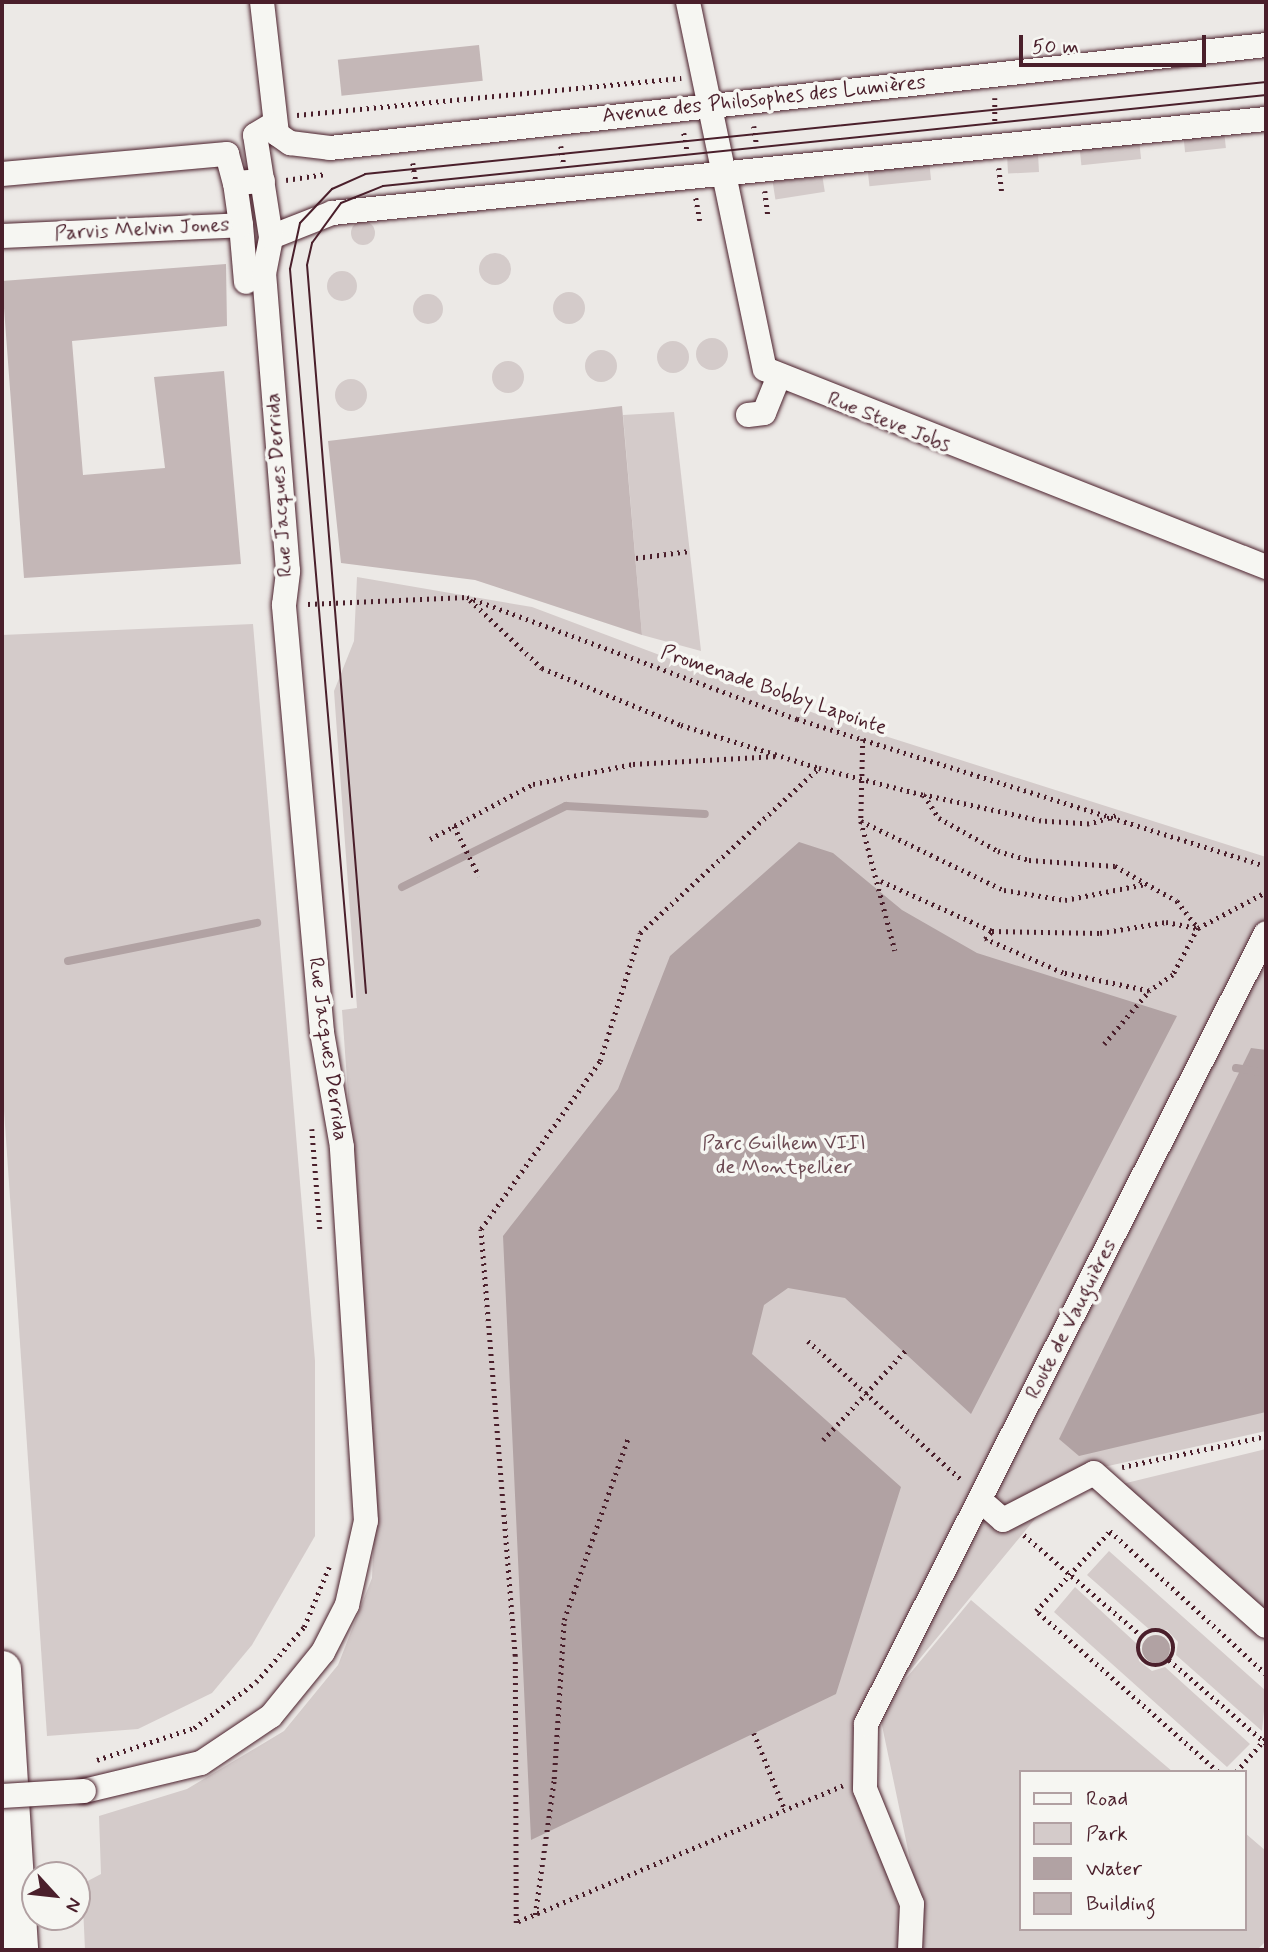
<!DOCTYPE html>
<meta charset="utf-8">
<style>
body{margin:0}
#map{position:relative;width:1268px;height:1952px;overflow:hidden;background:#ece9e6;font-family:Mynerve,sans-serif}
div>[style]{position:absolute}
.green>*{inset:0;background:#d4cbca;transform-origin:0 0}
.round{border-radius:50%}
.water>*{inset:0;background:#b1a2a3}
.stream>*{height:8px;margin:-4px;padding:0 4px;transform-origin:4px;border-radius:4px;background:#b1a2a3}
.building>*{inset:0;background:#c4b7b7;transform-origin:0 0}
.path>*{height:4.5px;margin-top:-2.25px;transform-origin:0;background:repeating-linear-gradient(90deg,#4a1f2b 0 2px,transparent 0 7px)}
.path>.ring{margin:-2.25px;padding:0;box-sizing:content-box;background:none;border:4.5px solid #4a1f2b;border-radius:50%}
.roads{filter:drop-shadow(0 0 2px #4a1f2b) drop-shadow(0 0 2px #4a1f2b)}
.minor>*{height:24px;margin:-12px;padding:0 12px;transform-origin:12px;border-radius:12px;background:#f6f6f2}
.highway>*{height:37px;margin:-18.5px;padding:0 18.5px;transform-origin:18.5px;border-radius:18.5px;background:#f6f6f2}
.tram>*{height:2px;margin:-1px;padding:0 1px;transform-origin:1px;border-radius:1px;background:#4a1f2b}
.bridges{filter:drop-shadow(0 0 2px #4a1f2b) drop-shadow(0 0 2px #4a1f2b)}
.minor-bridge>*{height:24px;margin:-12px;padding:0 12px;transform-origin:12px;border-radius:12px;background:#f6f6f2}
span{translate:-50% -50%;white-space:nowrap;text-align:center;line-height:1.15;-webkit-text-stroke:7px #f6f6f2;paint-order:stroke}
.street-label{font-size:21px;color:#4a1f2b}
.park-label{font-size:21px;color:#6c4a53}
.frame{position:absolute;inset:0;border:4px solid #4a1f2b;pointer-events:none}
.legend{position:absolute;left:1019px;top:1770px;width:228px;height:161px;box-sizing:border-box;background:#f6f6f2;border:2px solid #b1a0a2;margin:0;padding:9px 12px;list-style:none;font-size:21px;color:#4a1f2b}
.legend li{display:flex;align-items:center;gap:14px;height:35px}
.legend b{width:35px;border:2px solid #b1a0a2}
.north{position:absolute;left:21px;top:1861px;width:70px;height:70px;box-sizing:border-box;background:#f6f6f2;border:2px solid #b1a0a2;border-radius:50%;rotate:117deg;font-size:19px;font-weight:700;line-height:28px;text-align:center;color:#4a1f2b}
.north::after{content:'';display:block;margin:auto;width:24px;height:32px;background:#4a1f2b;clip-path:polygon(50% 0,100% 100%,50% 72%,0 100%)}
.scale{position:absolute;left:1019px;top:35px;width:187px;height:32px;box-sizing:border-box;border:4px solid #4a1f2b;border-top:0;padding-left:9px;font-size:21px;line-height:24px;white-space:nowrap;color:#4a1f2b;-webkit-text-stroke:5px #f6f6f2;paint-order:stroke}
</style>
<div id="map">
<div class="green">
<div style="left:1224px;top:130px;width:18px;height:41px;rotate:84deg"></div>
<div style="left:1139px;top:139px;width:20px;height:60px;rotate:84deg"></div>
<div style="left:1038px;top:153px;width:19px;height:31px;rotate:87deg"></div>
<div style="left:929px;top:160px;width:20px;height:62px;rotate:84deg"></div>
<div style="left:822px;top:174px;width:18px;height:50px;rotate:81deg"></div>
<div class="round" style="left:351px;top:221px;width:24px;height:24px"></div>
<div class="round" style="left:479px;top:253px;width:32px;height:32px"></div>
<div class="round" style="left:327px;top:271px;width:30px;height:30px"></div>
<div class="round" style="left:553px;top:292px;width:32px;height:32px"></div>
<div class="round" style="left:413px;top:294px;width:30px;height:30px"></div>
<div class="round" style="left:696px;top:338px;width:32px;height:32px"></div>
<div class="round" style="left:657px;top:341px;width:32px;height:32px"></div>
<div class="round" style="left:585px;top:350px;width:32px;height:32px"></div>
<div class="round" style="left:492px;top:361px;width:32px;height:32px"></div>
<div class="round" style="left:335px;top:379px;width:32px;height:32px"></div>
<div style="clip-path:polygon(674px 412px,701px 651px,642px 635px,623px 415px)"></div>
<div style="clip-path:polygon(357px 577px,532px 607px,822px 716px,1266px 857px,1266px 1431px,1072px 1474px,875px 1713px,859px 1790px,906px 1930px,899px 1950px,85px 1950px,82px 1884px,101px 1874px,99px 1816px,187px 1789px,284px 1731px,338px 1665px,372px 1578px,376px 1486px,342px 1010px,357px 1008px,334px 691px,354px 641px)"></div>
<div style="clip-path:polygon(253px 624px,315px 1361px,315px 1536px,252px 1645px,212px 1693px,138px 1729px,47px 1736px,2px 1081px,2px 635px)"></div>
<div style="clip-path:polygon(1266px 1449px,1266px 1616px,1118px 1485px)"></div>
<div style="clip-path:polygon(1109px 1551px,1266px 1691px,1262px 1731px,1176px 1655px,1178px 1642px,1167px 1630px,1150px 1630px,1087px 1575px)"></div>
<div style="clip-path:polygon(1075px 1587px,1136px 1643px,1139px 1661px,1152px 1671px,1165px 1667px,1250px 1744px,1227px 1767px,1054px 1612px)"></div>
<div style="clip-path:polygon(971px 1600px,1173px 1772px,1021px 1772px,1021px 1929px,1245px 1929px,1245px 1833px,1266px 1851px,1266px 1941px,1257px 1950px,917px 1950px,923px 1922px,879px 1711px)"></div>
</div>
<div class="water">
<div style="clip-path:polygon(799px 842px,833px 853px,902px 910px,977px 953px,1177px 1016px,971px 1414px,845px 1298px,788px 1288px,764px 1305px,752px 1354px,901px 1487px,836px 1694px,531px 1840px,503px 1236px,618px 1089px,670px 956px)"></div>
<div style="clip-path:polygon(1251px 1048px,1266px 1050px,1266px 1412px,1079px 1456px,1059px 1439px)"></div>
<div class="round" style="left:1142px;top:1635px;width:28px;height:28px"></div>
</div>
<div class="stream">
<div style="left:402px;top:887px;width:183px;rotate:-26.3deg"></div>
<div style="left:566px;top:806px;width:139px;rotate:3.3deg"></div>
<div style="left:68px;top:961px;width:193px;rotate:-11.4deg"></div>
<div style="left:1236px;top:1068px;width:30px;rotate:9deg"></div>
</div>
<div class="building">
<div style="left:479px;top:45px;width:36px;height:142px;rotate:84deg"></div>
<div style="clip-path:polygon(226px 264px,227px 326px,72px 341px,83px 475px,165px 468px,154px 377px,224px 371px,241px 564px,24px 578px,2px 281px)"></div>
<div style="clip-path:polygon(622px 406px,642px 635px,475px 580px,341px 563px,328px 441px)"></div>
</div>
<div class="path">
<div style="left:995px;top:98px;width:26px;rotate:90deg"></div>
<div style="left:297px;top:115px;width:386px;rotate:-5.5deg"></div>
<div style="left:754px;top:126px;width:22px;rotate:82deg"></div>
<div style="left:684px;top:133px;width:22px;rotate:80deg"></div>
<div style="left:561px;top:146px;width:19px;rotate:81deg"></div>
<div style="left:413px;top:163px;width:19px;rotate:81deg"></div>
<div style="left:999px;top:168px;width:23px;rotate:83deg"></div>
<div style="left:286px;top:180px;width:40px;rotate:-8.5deg"></div>
<div style="left:765px;top:191px;width:24px;rotate:83deg"></div>
<div style="left:696px;top:198px;width:23px;rotate:80deg"></div>
<div style="left:636px;top:558px;width:54px;rotate:-7.4deg"></div>
<div style="left:470px;top:600px;width:99px;rotate:43.4deg"></div>
<div style="left:542px;top:668px;width:150px;rotate:22.3deg"></div>
<div style="left:681px;top:725px;width:145px;rotate:17.3deg"></div>
<div style="left:308px;top:604px;width:159px;rotate:-2.5deg"></div>
<div style="left:467px;top:597px;width:352px;rotate:20.3deg"></div>
<div style="left:797px;top:719px;width:491px;rotate:17.4deg"></div>
<div style="left:863px;top:739px;width:82px;rotate:91.4deg"></div>
<div style="left:861px;top:821px;width:134px;rotate:75.3deg"></div>
<div style="left:1116px;top:816px;width:28px;rotate:163deg"></div>
<div style="left:1089px;top:824px;width:48px;rotate:-176.4deg"></div>
<div style="left:1041px;top:821px;width:120px;rotate:-167.5deg"></div>
<div style="left:924px;top:795px;width:27px;rotate:57deg"></div>
<div style="left:939px;top:818px;width:68px;rotate:29.2deg"></div>
<div style="left:998px;top:851px;width:32px;rotate:16deg"></div>
<div style="left:1029px;top:860px;width:86px;rotate:4deg"></div>
<div style="left:1115px;top:866px;width:71px;rotate:29.4deg"></div>
<div style="left:1177px;top:901px;width:34px;rotate:52deg"></div>
<div style="left:1198px;top:928px;width:53px;rotate:118deg"></div>
<div style="left:1173px;top:975px;width:29px;rotate:146deg"></div>
<div style="left:1149px;top:991px;width:88px;rotate:-168.2deg"></div>
<div style="left:1063px;top:973px;width:85px;rotate:-156.4deg"></div>
<div style="left:985px;top:939px;width:11px;rotate:-49deg"></div>
<div style="left:992px;top:931px;width:108px;rotate:1.1deg"></div>
<div style="left:1100px;top:933px;width:67px;rotate:-9.5deg"></div>
<div style="left:1166px;top:922px;width:33px;rotate:11deg"></div>
<div style="left:1198px;top:928px;width:77px;rotate:-27.9deg"></div>
<div style="left:861px;top:821px;width:159px;rotate:25.8deg"></div>
<div style="left:1004px;top:890px;width:62px;rotate:9.3deg"></div>
<div style="left:1065px;top:900px;width:82px;rotate:-11.3deg"></div>
<div style="left:454px;top:826px;width:56px;rotate:63.4deg"></div>
<div style="left:430px;top:839px;width:117px;rotate:-28.1deg"></div>
<div style="left:533px;top:784px;width:102px;rotate:-11.3deg"></div>
<div style="left:633px;top:764px;width:145px;rotate:-3.2deg"></div>
<div style="left:881px;top:881px;width:122px;rotate:24.2deg"></div>
<div style="left:1104px;top:1044px;width:70px;rotate:-49.7deg"></div>
<div style="left:312px;top:1129px;width:100px;rotate:85.4deg"></div>
<div style="left:808px;top:1341px;width:209px;rotate:42.1deg"></div>
<div style="left:823px;top:1440px;width:125px;rotate:-47.3deg"></div>
<div style="left:1122px;top:1467px;width:147px;rotate:-12.1deg"></div>
<div style="left:1024px;top:1535px;width:155px;rotate:40.6deg"></div>
<div class="ring" style="left:1138px;top:1630px;width:31.5px;height:31.5px"></div>
<div style="left:1169px;top:1660px;width:128px;rotate:40.6deg"></div>
<div style="left:754px;top:1733px;width:83px;rotate:68.1deg"></div>
<div style="left:97px;top:1760px;width:102px;rotate:-18.3deg"></div>
<div style="left:194px;top:1728px;width:77px;rotate:-36.6deg"></div>
<div style="left:256px;top:1682px;width:73px;rotate:-48.9deg"></div>
<div style="left:304px;top:1627px;width:65px;rotate:-67.4deg"></div>
<div style="left:1218px;top:1772px;width:243px;rotate:-138.5deg"></div>
<div style="left:1036px;top:1611px;width:109px;rotate:-47.2deg"></div>
<div style="left:1110px;top:1531px;width:212px;rotate:42.5deg"></div>
<div style="left:1236px;top:1772px;width:45px;rotate:-48.6deg"></div>
<div style="left:843px;top:1786px;width:355px;rotate:157.3deg"></div>
<div style="left:516px;top:1923px;width:267px;rotate:-90.2deg"></div>
<div style="left:515px;top:1656px;width:428px;rotate:-94.6deg"></div>
<div style="left:481px;top:1229px;width:206px;rotate:-54.7deg"></div>
<div style="left:600px;top:1061px;width:134px;rotate:-72.6deg"></div>
<div style="left:640px;top:933px;width:243px;rotate:-42.7deg"></div>
<div style="left:819px;top:768px;width:108px;rotate:14.4deg"></div>
<div style="left:535px;top:1915px;width:137px;rotate:-82deg"></div>
<div style="left:554px;top:1779px;width:159px;rotate:-86.4deg"></div>
<div style="left:564px;top:1620px;width:193px;rotate:-70.6deg"></div>
</div>
<div class="roads">
<div class="minor">
<div style="left:262px;top:2px;width:133px;rotate:83.5deg"></div>
<div style="left:277px;top:134px;width:16px;rotate:35deg"></div>
<div style="left:290px;top:143px;width:40px;rotate:7.1deg"></div>
<div style="left:330px;top:148px;width:942px;rotate:-6.28deg"></div>
<div style="left:688px;top:2px;width:375px;rotate:78.2deg"></div>
<div style="left:765px;top:369px;width:539px;rotate:21.56deg"></div>
<div style="left:2px;top:174px;width:226px;rotate:-5.1deg"></div>
<div style="left:227px;top:154px;width:30px;rotate:75deg"></div>
<div style="left:235px;top:183px;width:28px;rotate:-4deg"></div>
<div style="left:241px;top:225px;width:57px;rotate:85deg"></div>
<div style="left:2px;top:236px;width:239px;rotate:-2.6deg"></div>
<div style="left:241px;top:225px;width:42px;rotate:-98.1deg"></div>
<div style="left:271px;top:237px;width:66px;rotate:-21.5deg"></div>
<div style="left:332px;top:213px;width:939px;rotate:-5.75deg"></div>
<div style="left:748px;top:415px;width:16px;rotate:-7deg"></div>
<div style="left:764px;top:413px;width:38px;rotate:-68deg"></div>
<div style="left:980px;top:1500px;width:30px;rotate:41deg"></div>
<div style="left:1003px;top:1520px;width:102px;rotate:-27.3deg"></div>
<div style="left:1094px;top:1473px;width:230px;rotate:41.7deg"></div>
<div style="left:84px;top:1791px;width:120px;rotate:-13.5deg"></div>
<div style="left:201px;top:1763px;width:84px;rotate:-33.9deg"></div>
<div style="left:271px;top:1716px;width:82px;rotate:-50.9deg"></div>
<div style="left:323px;top:1652px;width:53px;rotate:-62.9deg"></div>
<div style="left:347px;top:1605px;width:86px;rotate:-77.3deg"></div>
<div style="left:366px;top:1521px;width:375px;rotate:-93.7deg"></div>
<div style="left:342px;top:1147px;width:117px;rotate:-99.9deg"></div>
<div style="left:322px;top:1032px;width:429px;rotate:-95.1deg"></div>
<div style="left:284px;top:605px;width:34px;rotate:-83deg"></div>
<div style="left:288px;top:571px;width:298px;rotate:-94.6deg"></div>
<div style="left:264px;top:274px;width:38px;rotate:-79deg"></div>
<div style="left:271px;top:237px;width:103px;rotate:-98.9deg"></div>
<div style="left:255px;top:135px;width:21px;rotate:-31deg"></div>
<div style="left:910px;top:1950px;width:46px;rotate:-87.5deg"></div>
<div style="left:912px;top:1904px;width:124px;rotate:-112.2deg"></div>
<div style="left:865px;top:1789px;width:65px;rotate:-89.1deg"></div>
<div style="left:866px;top:1724px;width:886px;rotate:-63.17deg"></div>
</div>
<div class="highway">
<div style="left:2px;top:1669px;width:282px;rotate:86.5deg"></div>
</div>
</div>
<div class="tram">
<div style="left:366px;top:993px;width:730px;rotate:-94.63deg"></div>
<div style="left:307px;top:265px;width:23px;rotate:-77deg"></div>
<div style="left:312px;top:243px;width:49px;rotate:-54.1deg"></div>
<div style="left:341px;top:203px;width:45px;rotate:-22deg"></div>
<div style="left:383px;top:186px;width:888px;rotate:-5.88deg"></div>
<div style="left:352px;top:997px;width:731px;rotate:-94.87deg"></div>
<div style="left:290px;top:269px;width:47px;rotate:-77.7deg"></div>
<div style="left:300px;top:223px;width:47px;rotate:-46.7deg"></div>
<div style="left:332px;top:189px;width:36px;rotate:-24deg"></div>
<div style="left:365px;top:174px;width:906px;rotate:-5.83deg"></div>
</div>
<div class="bridges">
<div class="minor-bridge">
<div style="left:2px;top:1796px;width:82px;rotate:-3.5deg"></div>
</div>
</div>
<div class="street-label">
<span style="left:764px;top:99px;rotate:-6deg">Avenue des Philosophes des Lumières</span>
<span style="left:142px;top:229px;rotate:-3deg">Parvis Melvin Jones</span>
<span style="left:889px;top:422px;rotate:22deg">Rue Steve Jobs</span>
<span style="left:279px;top:485px;rotate:-94deg">Rue Jacques Derrida</span>
<span style="left:774px;top:690px;rotate:19deg">Promenade Bobby Lapointe</span>
<span style="left:328px;top:1049px;rotate:82deg">Rue Jacques Derrida</span>
<span style="left:1071px;top:1319px;rotate:-63deg">Route de Vauguières</span>
</div>
<div class="park-label">
<span style="left:784px;top:1155px">Parc Guilhem VIII<br>de Montpellier</span>
</div>
<div class="frame"></div>
<ul class="legend">
<li><b style="height:9px;background:#f6f6f2"></b>Road</li>
<li><b style="height:19px;background:#d4cbca"></b>Park</li>
<li><b style="height:19px;background:#b1a2a3"></b>Water</li>
<li><b style="height:19px;background:#c4b7b7"></b>Building</li>
</ul>
<div class="north">N</div>
<div class="scale">50 m</div>
</div>
